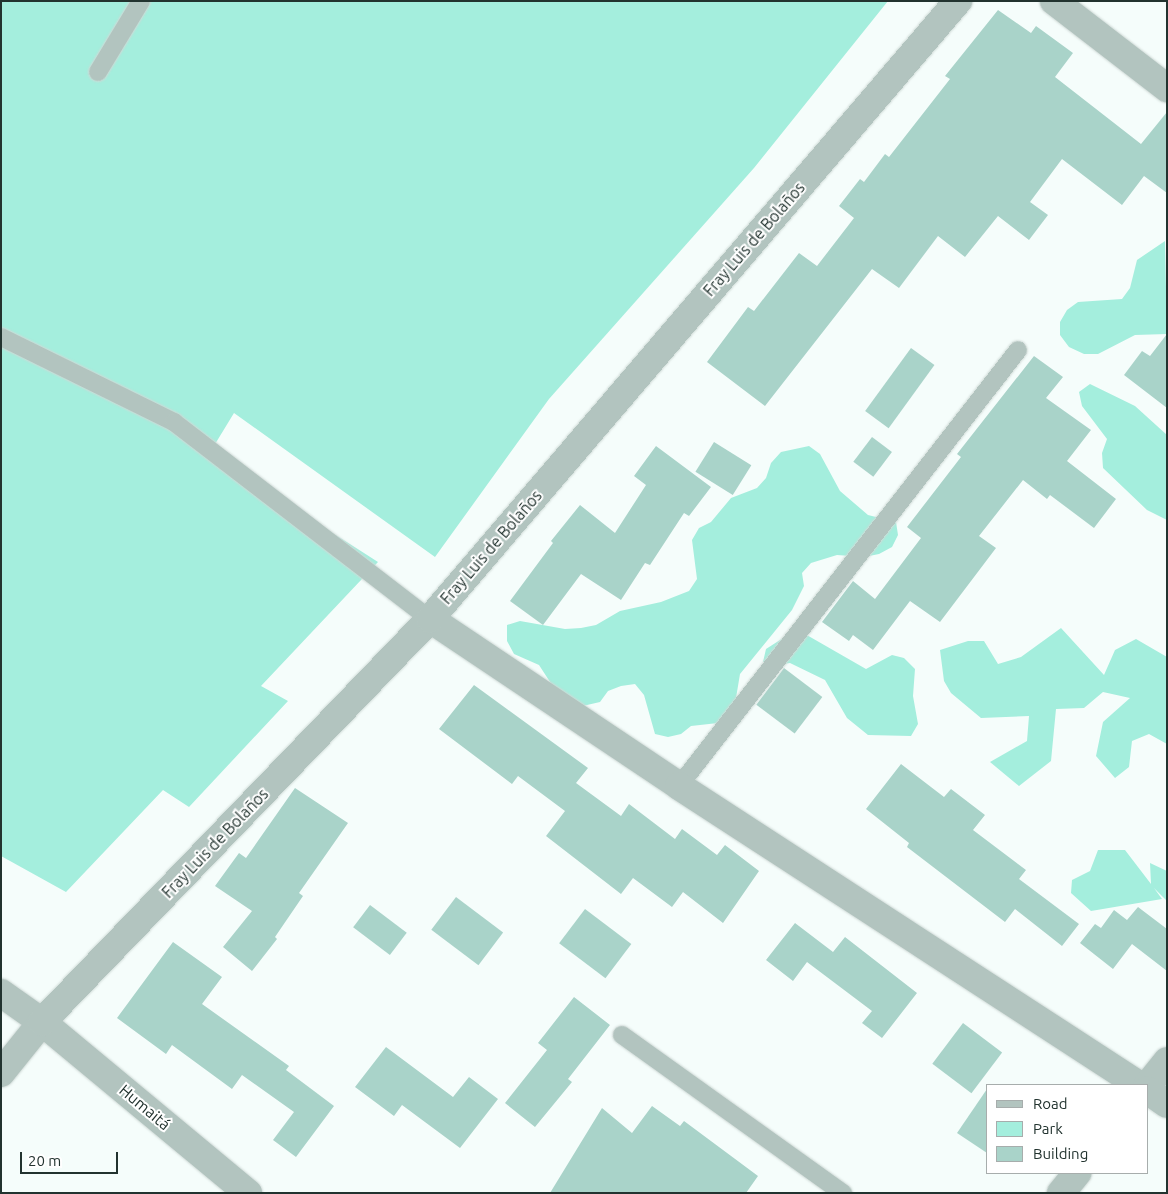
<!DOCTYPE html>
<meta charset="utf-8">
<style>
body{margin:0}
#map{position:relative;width:1168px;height:1194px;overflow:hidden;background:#f5fdfb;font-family:Ubuntu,sans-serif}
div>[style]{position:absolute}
.green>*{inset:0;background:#a4eedd}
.building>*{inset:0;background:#a9d3c9;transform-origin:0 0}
.roads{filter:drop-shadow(0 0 1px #cfd9d6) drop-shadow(0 0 1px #cfd9d6)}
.lane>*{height:18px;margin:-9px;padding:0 9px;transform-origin:9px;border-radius:9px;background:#b2c4bf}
.street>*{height:28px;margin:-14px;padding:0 14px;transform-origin:14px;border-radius:14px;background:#b2c4bf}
span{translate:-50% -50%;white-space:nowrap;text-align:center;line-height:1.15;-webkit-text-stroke:4px #fff;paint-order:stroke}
.street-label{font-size:16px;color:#22332f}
.frame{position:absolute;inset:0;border:2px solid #22332f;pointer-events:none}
.legend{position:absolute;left:986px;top:1084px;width:162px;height:90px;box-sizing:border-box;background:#fff;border:1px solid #a7adac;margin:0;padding:6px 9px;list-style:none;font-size:15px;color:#22332f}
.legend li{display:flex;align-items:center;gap:10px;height:25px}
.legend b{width:25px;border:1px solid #a7adac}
.scale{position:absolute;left:20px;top:1152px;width:98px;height:22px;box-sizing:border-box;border:2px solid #22332f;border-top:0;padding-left:6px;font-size:15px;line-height:18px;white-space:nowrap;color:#22332f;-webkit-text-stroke:4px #fff;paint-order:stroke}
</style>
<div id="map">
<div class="green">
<div style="clip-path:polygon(1px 1px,888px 1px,754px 168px,549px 399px,435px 557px,234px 413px,209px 454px,378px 562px,261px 686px,288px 701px,189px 807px,163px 790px,66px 892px,1px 856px)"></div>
<div style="clip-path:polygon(1165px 241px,1167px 334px,1135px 335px,1098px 354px,1084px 354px,1069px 347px,1060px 335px,1060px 322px,1067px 310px,1078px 302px,1122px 299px,1130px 288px,1137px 260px)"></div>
<div style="clip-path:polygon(1090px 384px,1135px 406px,1167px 435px,1167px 520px,1147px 510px,1103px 468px,1102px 453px,1107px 439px,1082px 406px,1079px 392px)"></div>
<div style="clip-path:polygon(809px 446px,820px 454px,840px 491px,868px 515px,896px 522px,898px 535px,892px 547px,879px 554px,864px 557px,837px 555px,811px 563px,802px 573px,804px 586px,792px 610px,740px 674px,735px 704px,718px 723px,691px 726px,681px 734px,668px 737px,655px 734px,644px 695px,635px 684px,621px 686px,608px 691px,600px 702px,574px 708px,563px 702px,539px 665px,514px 654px,507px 641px,507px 625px,520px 621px,565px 629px,581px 628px,596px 625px,620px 611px,661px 602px,689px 591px,697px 579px,692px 540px,699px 528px,711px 522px,731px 498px,757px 488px,766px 478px,771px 463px,781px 452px)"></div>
<div style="clip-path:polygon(1061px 628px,1104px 675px,1115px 650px,1136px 639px,1167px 657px,1167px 744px,1149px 734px,1132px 741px,1129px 767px,1115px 778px,1096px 756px,1103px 722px,1130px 698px,1103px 692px,1084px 708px,1056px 709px,1051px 761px,1019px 786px,990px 762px,1027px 741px,1029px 716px,981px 718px,951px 693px,944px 681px,940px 650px,968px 641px,984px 641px,998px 664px,1021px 657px)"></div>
<div style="clip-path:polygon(791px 633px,805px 634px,866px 669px,892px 655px,904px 658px,915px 669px,913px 696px,918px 724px,911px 736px,868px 735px,847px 718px,825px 680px,790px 663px,777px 665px,763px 662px,766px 649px)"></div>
<div style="clip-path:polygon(1098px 850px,1125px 850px,1151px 884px,1150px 863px,1167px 871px,1167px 901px,1154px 888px,1162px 899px,1091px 911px,1071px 893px,1072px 880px,1090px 871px)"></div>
</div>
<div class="building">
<div style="clip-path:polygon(998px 10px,1031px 33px,1036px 26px,1073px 53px,1055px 77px,1141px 144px,1167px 112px,1167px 193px,1144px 176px,1122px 205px,1062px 159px,1030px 202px,1048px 215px,1029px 240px,998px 216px,965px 257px,938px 236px,899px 288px,872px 269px,765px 406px,707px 362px,748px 307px,754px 311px,799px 253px,817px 266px,854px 218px,839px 206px,860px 179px,864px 182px,885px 154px,889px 157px,950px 79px,945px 76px)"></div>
<div style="clip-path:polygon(1167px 334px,1167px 408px,1124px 375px,1142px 351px,1150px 356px)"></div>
<div style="left:911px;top:348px;width:29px;height:78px;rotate:36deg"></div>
<div style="clip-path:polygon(1034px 356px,1063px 377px,1046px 398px,1091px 430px,1067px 461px,1116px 499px,1094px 528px,1050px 495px,1047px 499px,1023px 480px,979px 536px,996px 548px,940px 622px,910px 601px,873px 650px,853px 635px,849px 641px,822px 622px,853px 581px,875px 599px,921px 538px,907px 527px,961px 457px,957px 454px)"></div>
<div style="left:872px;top:437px;width:25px;height:31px;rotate:37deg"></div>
<div style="left:714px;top:442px;width:44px;height:35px;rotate:32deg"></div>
<div style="clip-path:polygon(656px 446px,711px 487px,689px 516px,684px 513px,650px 565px,645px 563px,621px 600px,581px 574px,543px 625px,510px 601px,553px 543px,551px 541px,580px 505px,615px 533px,646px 485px,634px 476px)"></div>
<div style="left:784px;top:668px;width:48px;height:46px;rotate:37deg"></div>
<div style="clip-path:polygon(474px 685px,588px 768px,576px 783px,621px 816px,629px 804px,675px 839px,682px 829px,717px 855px,725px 845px,759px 871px,723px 923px,683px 892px,672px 907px,633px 878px,621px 894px,546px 836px,565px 811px,518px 776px,512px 784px,439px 729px)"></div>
<div style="clip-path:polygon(901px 764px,944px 797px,951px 789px,985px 815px,973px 830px,1026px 870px,1019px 879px,1079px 924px,1062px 946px,1015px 909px,1005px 922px,907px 847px,909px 843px,866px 809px)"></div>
<div style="clip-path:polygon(295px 788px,348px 823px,299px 893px,303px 896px,275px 937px,277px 939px,252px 971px,223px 947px,252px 911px,215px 886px,239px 853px,246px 858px)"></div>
<div style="left:456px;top:897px;width:59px;height:41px;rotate:37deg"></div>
<div style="left:370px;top:905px;width:46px;height:28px;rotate:37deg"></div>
<div style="clip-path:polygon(1138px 907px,1167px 929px,1167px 971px,1132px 944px,1113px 969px,1080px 943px,1095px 924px,1101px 928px,1114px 910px,1127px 920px)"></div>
<div style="left:585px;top:909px;width:58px;height:43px;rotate:37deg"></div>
<div style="clip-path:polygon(795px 923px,833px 952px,845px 937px,917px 993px,882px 1038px,862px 1023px,872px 1011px,807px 962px,793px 981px,766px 960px)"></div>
<div style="clip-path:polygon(173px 942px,222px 977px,202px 1004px,289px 1066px,286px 1070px,334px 1106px,296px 1157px,273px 1140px,294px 1112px,242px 1075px,232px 1089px,172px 1045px,166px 1054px,117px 1018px)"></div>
<div style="clip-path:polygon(574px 997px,610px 1025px,568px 1079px,572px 1082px,535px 1127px,505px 1103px,547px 1050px,538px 1043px)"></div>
<div style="left:963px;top:1023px;width:49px;height:51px;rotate:37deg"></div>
<div style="clip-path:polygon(386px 1047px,453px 1097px,469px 1077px,498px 1099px,460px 1148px,402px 1105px,394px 1116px,355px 1087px)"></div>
<div style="clip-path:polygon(987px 1089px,987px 1153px,957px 1133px)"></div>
<div style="clip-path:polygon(652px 1106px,680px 1126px,684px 1121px,758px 1176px,746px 1193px,550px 1193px,602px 1108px,632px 1133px)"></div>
</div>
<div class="roads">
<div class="lane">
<div style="left:98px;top:72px;width:83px;rotate:-58.8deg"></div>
<div style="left:1px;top:337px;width:193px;rotate:26.2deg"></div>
<div style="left:174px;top:422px;width:323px;rotate:37.6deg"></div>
<div style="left:679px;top:786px;width:552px;rotate:-52.13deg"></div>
<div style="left:622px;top:1035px;width:272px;rotate:35.6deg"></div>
</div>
<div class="street">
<div style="left:1054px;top:1px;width:143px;rotate:37.6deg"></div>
<div style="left:430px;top:619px;width:300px;rotate:33.8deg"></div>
<div style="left:679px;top:786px;width:549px;rotate:33.02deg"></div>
<div style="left:1px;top:993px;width:50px;rotate:35.3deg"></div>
<div style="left:42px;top:1022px;width:268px;rotate:39.7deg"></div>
<div style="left:1px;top:1073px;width:65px;rotate:-51.2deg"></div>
<div style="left:42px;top:1022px;width:559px;rotate:-46.09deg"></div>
<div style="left:430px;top:619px;width:813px;rotate:-49.49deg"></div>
<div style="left:1147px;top:1086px;width:32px;rotate:-51deg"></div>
<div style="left:1147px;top:1090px;width:24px;rotate:35deg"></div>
<div style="left:1061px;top:1193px;width:26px;rotate:-51deg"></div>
</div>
</div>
<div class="street-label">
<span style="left:754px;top:239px;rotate:-49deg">Fray Luis de Bolaños</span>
<span style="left:491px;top:547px;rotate:-49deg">Fray Luis de Bolaños</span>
<span style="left:215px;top:843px;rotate:-46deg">Fray Luis de Bolaños</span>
<span style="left:145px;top:1107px;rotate:40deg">Humaitá</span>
</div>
<div class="frame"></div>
<ul class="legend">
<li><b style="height:6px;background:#b2c4bf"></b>Road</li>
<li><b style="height:14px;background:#a4eedd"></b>Park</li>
<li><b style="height:14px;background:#a9d3c9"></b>Building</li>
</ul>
<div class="scale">20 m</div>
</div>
